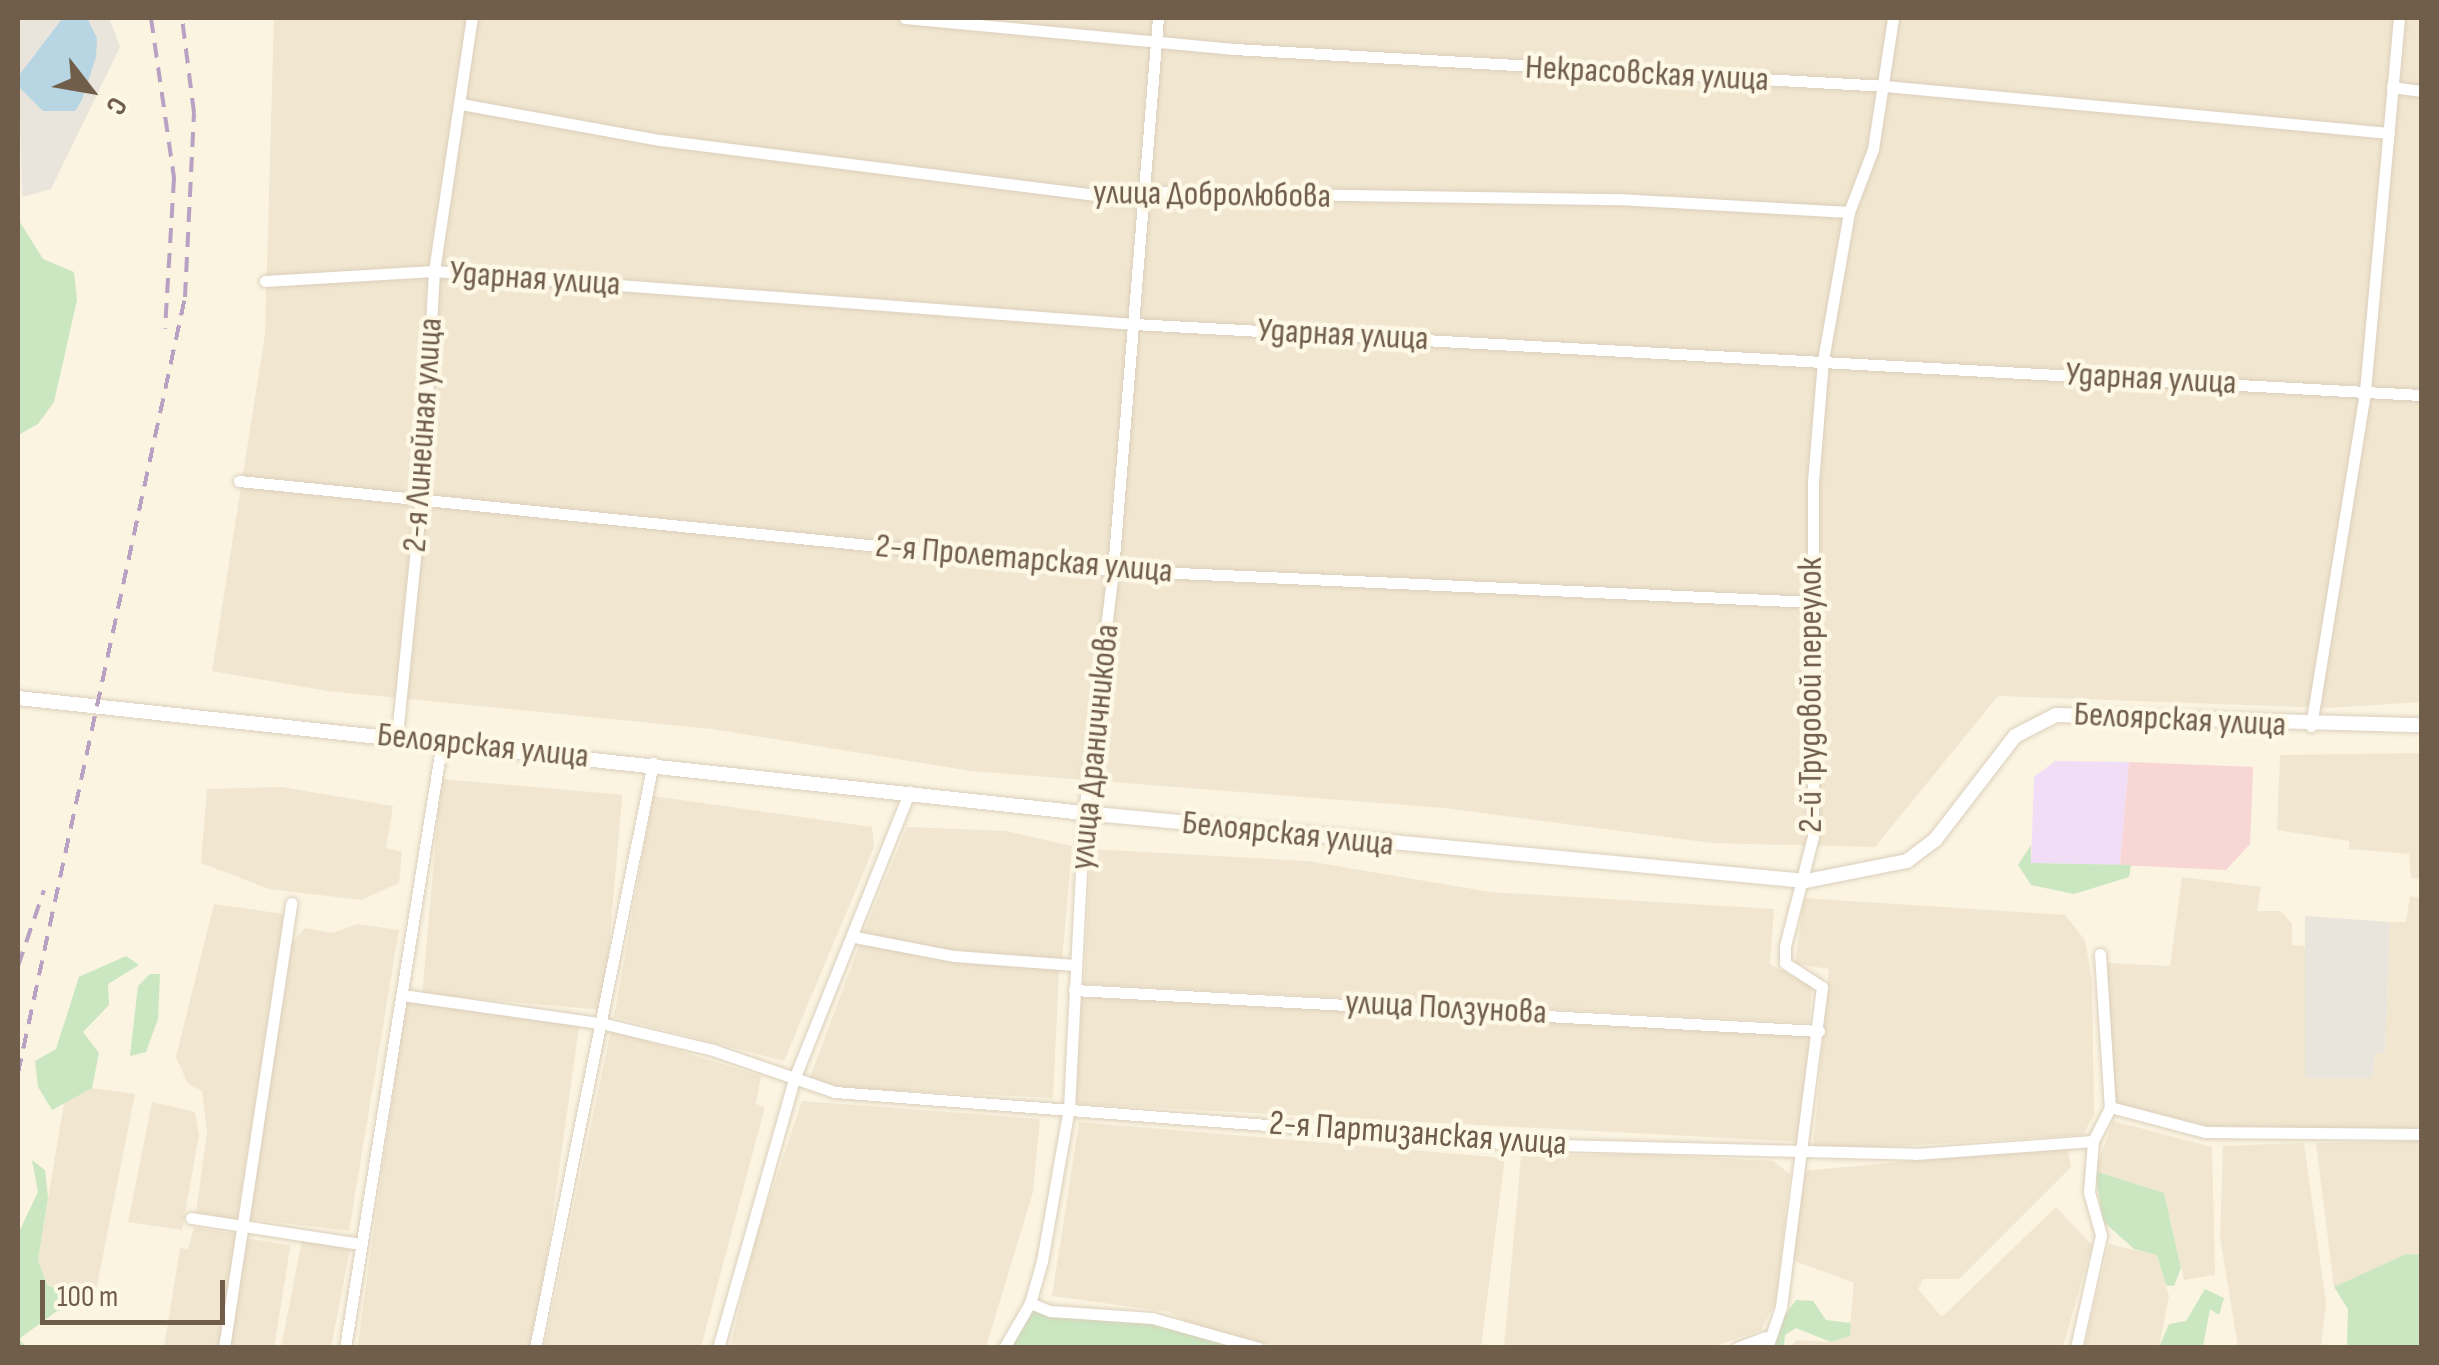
<!DOCTYPE html>
<meta charset="utf-8">
<style>
body{margin:0}
#map{position:relative;width:2439px;height:1365px;overflow:hidden;background:#faf4e1;font-family:"Sofia Sans Condensed",sans-serif}
div>[style]{position:absolute}
.residential>*{inset:0;background:#f1e7d0;transform-origin:0 0}
.industrial>*{inset:0;background:#e9e4dc}
.education>*{inset:0;background:#f1def6}
.medical>*{inset:0;background:#f8d6d5}
.green>*{inset:0;background:#cae7c1}
.water>*{inset:0;background:#b7d5e2}
.roads{filter:drop-shadow(0 0 2px #dbcfbc) drop-shadow(0 0 2px #dbcfbc)}
.minor>*{height:11px;margin:-5.5px;padding:0 5.5px;transform-origin:5.5px;border-radius:5.5px;background:#fff}
.tertiary>*{height:14px;margin:-7px;padding:0 7px;transform-origin:7px;border-radius:7px;background:#fff}
.rail>*{height:4px;margin-top:-2px;transform-origin:0;background:repeating-linear-gradient(90deg,#b8a1c2 0 15px,transparent 0 25px)}
span{translate:-50% -50%;white-space:nowrap;text-align:center;line-height:1.15;-webkit-text-stroke:9px #fef8e7;paint-order:stroke}
.street-label{font-size:35px;color:#705d4a}
.frame{position:absolute;inset:0;border:20px solid #705d4a;pointer-events:none}
.north{position:absolute;left:40px;top:40px;width:100px;height:100px;-webkit-text-stroke:8px #fef8e7;paint-order:stroke;rotate:121deg;font-size:28px;font-weight:700;line-height:40px;text-align:center;color:#705d4a}
.north::after{content:'';display:block;margin:auto;width:35px;height:45px;background:#705d4a;clip-path:polygon(50% 0,100% 100%,50% 72%,0 100%)}
.scale{position:absolute;left:40px;top:1280px;width:185px;height:45px;box-sizing:border-box;border:5px solid #705d4a;border-top:0;padding-left:12px;font-size:30px;line-height:35px;white-space:nowrap;color:#705d4a;-webkit-text-stroke:8px #fef8e7;paint-order:stroke}
</style>
<div id="map">
<div class="residential">
<div style="clip-path:polygon(274px 18px,2421px 18px,2421px 702px,2327px 708px,1998px 696px,1875px 847px,1712px 843px,1444px 808px,971px 771px,712px 729px,327px 691px,212px 671px,265px 334px)"></div>
<div style="clip-path:polygon(2421px 753px,2421px 879px,2411px 878px,2409px 854px,2349px 849px,2349px 841px,2277px 830px,2280px 755px)"></div>
<div style="left:441px;top:779px;width:182px;height:216px;rotate:5deg"></div>
<div style="clip-path:polygon(282px 787px,393px 806px,386px 848px,402px 852px,399px 883px,361px 900px,269px 889px,201px 863px,207px 789px)"></div>
<div style="clip-path:polygon(653px 796px,872px 827px,874px 847px,784px 1061px,614px 1017px)"></div>
<div style="clip-path:polygon(907px 827px,1006px 831px,1072px 846px,1062px 961px,902px 945px,863px 934px)"></div>
<div style="clip-path:polygon(1091px 849px,1307px 861px,1490px 892px,1774px 909px,1770px 964px,1812px 987px,1809px 1023px,1084px 984px)"></div>
<div style="clip-path:polygon(2182px 877px,2261px 887px,2257px 911px,2281px 911px,2292px 924px,2292px 945px,2305px 946px,2305px 1078px,2373px 1077px,2375px 1053px,2385px 1052px,2390px 922px,2406px 922px,2410px 896px,2421px 898px,2421px 1130px,2203px 1126px,2112px 1102px,2107px 963px,2170px 966px)"></div>
<div style="clip-path:polygon(1804px 898px,2065px 915px,2085px 940px,2092px 980px,2094px 1114px,2083px 1135px,1813px 1151px,1829px 969px,1795px 964px)"></div>
<div style="clip-path:polygon(214px 904px,284px 914px,237px 1220px,196px 1212px,207px 1132px,202px 1091px,188px 1084px,176px 1057px)"></div>
<div style="clip-path:polygon(357px 924px,399px 930px,349px 1231px,249px 1219px,290px 945px,305px 928px,333px 933px)"></div>
<div style="clip-path:polygon(860px 944px,953px 962px,1059px 970px,1053px 1098px,838px 1088px,810px 1077px)"></div>
<div style="left:1082px;top:996px;width:728px;height:108px;rotate:3deg"></div>
<div style="left:406px;top:1001px;width:175px;height:351px;rotate:8deg"></div>
<div style="clip-path:polygon(611px 1030px,761px 1076px,756px 1104px,765px 1107px,701px 1347px,544px 1348px)"></div>
<div style="clip-path:polygon(92px 1088px,135px 1094px,95px 1296px,47px 1285px,38px 1260px,65px 1097px)"></div>
<div style="clip-path:polygon(802px 1101px,1040px 1119px,1033px 1192px,986px 1347px,730px 1347px,756px 1238px)"></div>
<div style="clip-path:polygon(152px 1102px,195px 1112px,199px 1135px,182px 1230px,128px 1222px)"></div>
<div style="clip-path:polygon(2113px 1121px,2212px 1147px,2215px 1275px,2184px 1280px,2164px 1193px,2095px 1171px)"></div>
<div style="clip-path:polygon(1079px 1122px,1505px 1158px,1481px 1347px,1280px 1347px,1191px 1325px,1170px 1312px,1052px 1296px)"></div>
<div style="clip-path:polygon(2421px 1141px,2421px 1255px,2406px 1254px,2334px 1287px,2316px 1143px)"></div>
<div style="clip-path:polygon(2304px 1143px,2326px 1303px,2321px 1347px,2238px 1347px,2220px 1237px,2223px 1146px)"></div>
<div style="clip-path:polygon(2067px 1146px,2071px 1167px,1959px 1279px,1923px 1279px,1918px 1289px,1942px 1317px,2056px 1207px,2092px 1245px,2063px 1347px,1789px 1348px,1797px 1340px,1831px 1342px,1849px 1336px,1854px 1283px,1792px 1260px,1803px 1171px)"></div>
<div style="clip-path:polygon(1636px 1154px,1773px 1161px,1790px 1174px,1776px 1301px,1761px 1330px,1712px 1347px,1504px 1347px,1521px 1156px)"></div>
<div style="clip-path:polygon(194px 1227px,236px 1234px,219px 1347px,164px 1348px,180px 1248px,188px 1249px)"></div>
<div style="left:245px;top:1238px;width:46px;height:111px;rotate:9deg"></div>
<div style="left:302px;top:1240px;width:49px;height:109px;rotate:11deg"></div>
<div style="clip-path:polygon(2109px 1244px,2157px 1255px,2169px 1296px,2159px 1347px,2084px 1348px)"></div>
</div>
<div class="industrial">
<div style="clip-path:polygon(18px 18px,109px 18px,120px 47px,51px 189px,22px 197px)"></div>
<div style="clip-path:polygon(2305px 916px,2390px 922px,2385px 1053px,2375px 1053px,2373px 1078px,2305px 1078px)"></div>
</div>
<div class="education">
<div style="clip-path:polygon(2055px 761px,2129px 762px,2120px 865px,2031px 863px,2034px 777px)"></div>
</div>
<div class="medical">
<div style="clip-path:polygon(2129px 762px,2253px 767px,2250px 844px,2226px 870px,2120px 865px)"></div>
</div>
<div class="green">
<div style="clip-path:polygon(18px 219px,43px 259px,74px 272px,77px 300px,54px 402px,38px 424px,18px 435px)"></div>
<div style="clip-path:polygon(2031px 845px,2031px 863px,2131px 865px,2129px 877px,2074px 894px,2031px 885px,2018px 865px)"></div>
<div style="clip-path:polygon(126px 956px,139px 965px,108px 984px,109px 1005px,83px 1032px,99px 1053px,92px 1088px,52px 1110px,38px 1087px,35px 1061px,56px 1049px,79px 977px)"></div>
<div style="clip-path:polygon(150px 974px,160px 974px,158px 1019px,146px 1052px,130px 1056px,138px 986px)"></div>
<div style="clip-path:polygon(32px 1160px,45px 1170px,48px 1198px,38px 1260px,47px 1285px,80px 1297px,74px 1308px,57px 1311px,19px 1339px,26px 1347px,18px 1347px,18px 1234px,38px 1192px)"></div>
<div style="clip-path:polygon(2095px 1171px,2164px 1193px,2181px 1268px,2174px 1286px,2166px 1285px,2157px 1255px,2134px 1249px,2103px 1221px)"></div>
<div style="clip-path:polygon(2406px 1254px,2421px 1255px,2421px 1347px,2347px 1347px,2348px 1309px,2334px 1287px)"></div>
<div style="clip-path:polygon(2205px 1289px,2224px 1298px,2219px 1315px,2210px 1309px,2203px 1347px,2159px 1347px,2169px 1324px,2186px 1321px)"></div>
<div style="clip-path:polygon(1796px 1300px,1813px 1301px,1826px 1320px,1851px 1323px,1850px 1336px,1831px 1342px,1796px 1328px,1785px 1335px,1784px 1347px,1772px 1347px,1771px 1335px)"></div>
<div style="clip-path:polygon(1030px 1303px,1050px 1311px,1125px 1314px,1259px 1348px,1006px 1348px)"></div>
</div>
<div class="water">
<div style="clip-path:polygon(87px 18px,97px 38px,96px 57px,82px 100px,75px 111px,43px 111px,20px 88px,20px 74px,62px 19px)"></div>
</div>
<div class="roads">
<div class="minor">
<div style="left:905px;top:18px;width:330px;rotate:5.4deg"></div>
<div style="left:1234px;top:49px;width:652px;rotate:3.25deg"></div>
<div style="left:1885px;top:86px;width:506px;rotate:5.33deg"></div>
<div style="left:2392px;top:87px;width:30px;rotate:8deg"></div>
<div style="left:461px;top:104px;width:202px;rotate:10.3deg"></div>
<div style="left:660px;top:140px;width:485px;rotate:7.2deg"></div>
<div style="left:1141px;top:201px;width:21px;rotate:-25deg"></div>
<div style="left:1160px;top:192px;width:458px;rotate:0.9deg"></div>
<div style="left:1618px;top:199px;width:231px;rotate:3.2deg"></div>
<div style="left:265px;top:281px;width:169px;rotate:-3.4deg"></div>
<div style="left:434px;top:271px;width:702px;rotate:4.33deg"></div>
<div style="left:1134px;top:324px;width:1290px;rotate:3.16deg"></div>
<div style="left:239px;top:481px;width:879px;rotate:5.81deg"></div>
<div style="left:1113px;top:570px;width:699px;rotate:2.62deg"></div>
<div style="left:2311px;top:726px;width:339px;rotate:-80.8deg"></div>
<div style="left:2365px;top:391px;width:375px;rotate:-84.8deg"></div>
<div style="left:397px;top:735px;width:239px;rotate:-84.2deg"></div>
<div style="left:421px;top:497px;width:226px;rotate:-86.7deg"></div>
<div style="left:434px;top:271px;width:256px;rotate:-81.5deg"></div>
<div style="left:855px;top:937px;width:101px;rotate:10.9deg"></div>
<div style="left:954px;top:956px;width:121px;rotate:4.3deg"></div>
<div style="left:2100px;top:954px;width:153px;rotate:86.3deg"></div>
<div style="left:1074px;top:990px;width:746px;rotate:3.15deg"></div>
<div style="left:402px;top:995px;width:205px;rotate:8.1deg"></div>
<div style="left:605px;top:1024px;width:111px;rotate:13.5deg"></div>
<div style="left:713px;top:1050px;width:129px;rotate:19deg"></div>
<div style="left:835px;top:1092px;width:683px;rotate:4.37deg"></div>
<div style="left:1516px;top:1144px;width:400px;rotate:1.4deg"></div>
<div style="left:1916px;top:1154px;width:177px;rotate:-4.2deg"></div>
<div style="left:2093px;top:1141px;width:38px;rotate:-63deg"></div>
<div style="left:2110px;top:1107px;width:98px;rotate:14.7deg"></div>
<div style="left:2205px;top:1132px;width:217px;rotate:0.5deg"></div>
<div style="left:191px;top:1218px;width:171px;rotate:8.7deg"></div>
<div style="left:1030px;top:1303px;width:22px;rotate:22deg"></div>
<div style="left:1050px;top:1311px;width:102px;rotate:3.9deg"></div>
<div style="left:1152px;top:1318px;width:111px;rotate:15.7deg"></div>
<div style="left:224px;top:1348px;width:450px;rotate:-81.4deg"></div>
<div style="left:345px;top:1348px;width:615px;rotate:-80.92deg"></div>
<div style="left:535px;top:1348px;width:597px;rotate:-78.6deg"></div>
<div style="left:718px;top:1348px;width:280px;rotate:-74.2deg"></div>
<div style="left:794px;top:1079px;width:310px;rotate:-68.1deg"></div>
<div style="left:1004px;top:1348px;width:52px;rotate:-60deg"></div>
<div style="left:1030px;top:1303px;width:44px;rotate:-74.1deg"></div>
<div style="left:1042px;top:1261px;width:155px;rotate:-80deg"></div>
<div style="left:1069px;top:1108px;width:295px;rotate:-87.1deg"></div>
<div style="left:1084px;top:813px;width:245px;rotate:-83.2deg"></div>
<div style="left:1113px;top:570px;width:554px;rotate:-85.34deg"></div>
<div style="left:1737px;top:1348px;width:30px;rotate:-21deg"></div>
<div style="left:1767px;top:1348px;width:43px;rotate:-71.1deg"></div>
<div style="left:1781px;top:1307px;width:323px;rotate:-82.7deg"></div>
<div style="left:1822px;top:987px;width:44px;rotate:-147deg"></div>
<div style="left:1785px;top:963px;width:17px;rotate:-90deg"></div>
<div style="left:1785px;top:946px;width:114px;rotate:-75.7deg"></div>
<div style="left:1813px;top:836px;width:354px;rotate:-90deg"></div>
<div style="left:1813px;top:482px;width:122px;rotate:-85.3deg"></div>
<div style="left:1823px;top:360px;width:150px;rotate:-80deg"></div>
<div style="left:1849px;top:212px;width:67px;rotate:-69.1deg"></div>
<div style="left:1873px;top:149px;width:133px;rotate:-81.3deg"></div>
<div style="left:2076px;top:1348px;width:116px;rotate:-77.5deg"></div>
<div style="left:2101px;top:1235px;width:45px;rotate:-105.6deg"></div>
<div style="left:2089px;top:1192px;width:51px;rotate:-85.5deg"></div>
</div>
<div class="tertiary">
<div style="left:18px;top:698px;width:1072px;rotate:6.16deg"></div>
<div style="left:1084px;top:813px;width:725px;rotate:5.38deg"></div>
<div style="left:1806px;top:881px;width:103px;rotate:-11.2deg"></div>
<div style="left:1907px;top:861px;width:35px;rotate:-37deg"></div>
<div style="left:1935px;top:840px;width:131px;rotate:-52.4deg"></div>
<div style="left:2015px;top:736px;width:46px;rotate:-27.1deg"></div>
<div style="left:2056px;top:715px;width:366px;rotate:1.6deg"></div>
</div>
</div>
<div class="rail">
<div style="left:151px;top:18px;width:162px;rotate:81.8deg"></div>
<div style="left:174px;top:178px;width:151px;rotate:93.4deg"></div>
<div style="left:18px;top:966px;width:80px;rotate:-71.1deg"></div>
<div style="left:18px;top:1073px;width:794px;rotate:-77.85deg"></div>
<div style="left:185px;top:297px;width:184px;rotate:-87.2deg"></div>
<div style="left:194px;top:113px;width:96px;rotate:-97.2deg"></div>
</div>
<div class="street-label">
<span style="left:1647px;top:74px;rotate:3deg">Некрасовская улица</span>
<span style="left:1212px;top:195px;rotate:1deg">улица Добролюбова</span>
<span style="left:535px;top:279px;rotate:4deg">Ударная улица</span>
<span style="left:1343px;top:335px;rotate:3deg">Ударная улица</span>
<span style="left:2151px;top:379px;rotate:3deg">Ударная улица</span>
<span style="left:423px;top:435px;rotate:-86deg">2-я Линейная улица</span>
<span style="left:1024px;top:559px;rotate:5deg">2-я Пролетарская улица</span>
<span style="left:1811px;top:695px;rotate:-90deg">2-й Трудовой переулок</span>
<span style="left:2180px;top:720px;rotate:3deg">Белоярская улица</span>
<span style="left:483px;top:746px;rotate:6deg">Белоярская улица</span>
<span style="left:1095px;top:747px;rotate:-84deg">улица Драничникова</span>
<span style="left:1288px;top:834px;rotate:6deg">Белоярская улица</span>
<span style="left:1446px;top:1008px;rotate:3deg">улица Ползунова</span>
<span style="left:1418px;top:1134px;rotate:4deg">2-я Партизанская улица</span>
</div>
<div class="frame"></div>
<div class="north">С</div>
<div class="scale">100 m</div>
</div>
